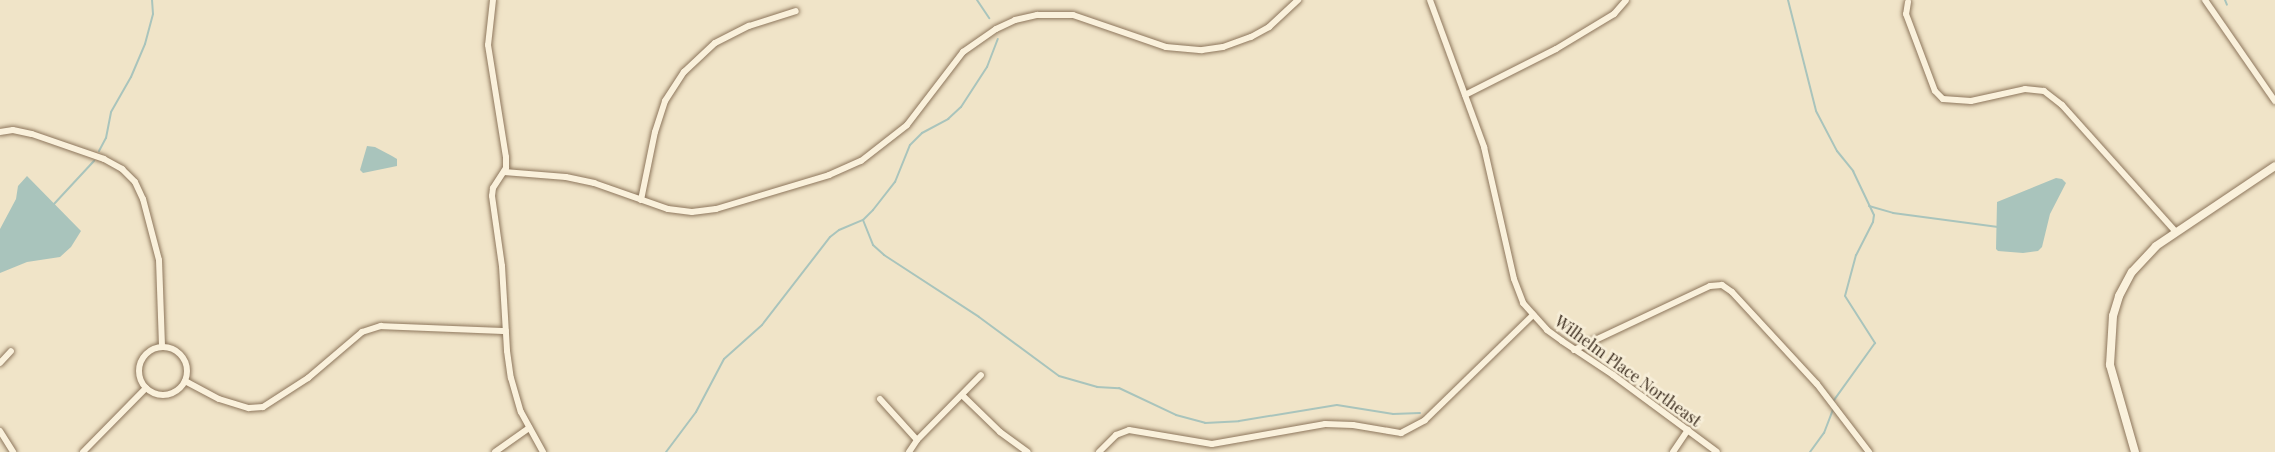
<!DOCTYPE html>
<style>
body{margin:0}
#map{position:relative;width:2275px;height:452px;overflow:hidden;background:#f0e4c8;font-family:"Playfair Display",serif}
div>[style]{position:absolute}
.water>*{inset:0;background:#a9c4bc}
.stream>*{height:2px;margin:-1px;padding:0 1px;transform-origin:1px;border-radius:1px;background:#a9c4bc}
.roads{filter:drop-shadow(0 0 2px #8d765c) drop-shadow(0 0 2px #8d765c)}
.street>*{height:6px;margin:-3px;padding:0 3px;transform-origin:3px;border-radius:3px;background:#faf1dc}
.street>.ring{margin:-3px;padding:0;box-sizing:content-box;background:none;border:6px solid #faf1dc;border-radius:50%}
.secondary>*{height:8px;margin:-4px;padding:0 4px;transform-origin:4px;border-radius:4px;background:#faf1dc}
span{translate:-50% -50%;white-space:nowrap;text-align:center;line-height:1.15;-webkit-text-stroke:5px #f7eed8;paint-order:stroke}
.street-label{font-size:16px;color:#3d2e20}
</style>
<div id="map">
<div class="water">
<div style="clip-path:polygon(367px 146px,375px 147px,392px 156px,397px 159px,397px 166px,363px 173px,360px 170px)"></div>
<div style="clip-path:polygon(27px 176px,81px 231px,71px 247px,60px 257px,27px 262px,0 273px,0 229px,16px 199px,18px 186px)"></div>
<div style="clip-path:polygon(2056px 178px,2062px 179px,2066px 183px,2050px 214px,2042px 247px,2038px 251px,2023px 253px,1998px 251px,1996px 249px,1997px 202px)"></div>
</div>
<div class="stream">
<div style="left:977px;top:0;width:22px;rotate:56deg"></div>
<div style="left:1788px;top:0;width:114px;rotate:75.8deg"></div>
<div style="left:1816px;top:111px;width:45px;rotate:62.3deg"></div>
<div style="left:1837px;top:151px;width:26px;rotate:51deg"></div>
<div style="left:1853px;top:171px;width:49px;rotate:64.5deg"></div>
<div style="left:1874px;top:215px;width:7px;rotate:98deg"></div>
<div style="left:1873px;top:222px;width:37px;rotate:117deg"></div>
<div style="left:1856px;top:255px;width:42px;rotate:105deg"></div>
<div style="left:1845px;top:296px;width:56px;rotate:57.4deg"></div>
<div style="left:1875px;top:343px;width:70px;rotate:125.7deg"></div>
<div style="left:2225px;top:0;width:5px;rotate:68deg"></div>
<div style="left:99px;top:151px;width:15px;rotate:-62deg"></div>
<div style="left:106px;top:138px;width:26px;rotate:-79deg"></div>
<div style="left:111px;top:112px;width:40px;rotate:-60.3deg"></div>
<div style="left:131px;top:77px;width:36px;rotate:-67deg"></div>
<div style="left:145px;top:44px;width:31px;rotate:-75deg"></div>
<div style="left:153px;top:14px;width:14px;rotate:-94deg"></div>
<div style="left:54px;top:204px;width:59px;rotate:-47.1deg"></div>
<div style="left:1869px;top:206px;width:25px;rotate:16deg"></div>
<div style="left:1893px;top:213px;width:106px;rotate:7.6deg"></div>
<div style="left:863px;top:220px;width:27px;rotate:68deg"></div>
<div style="left:873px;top:245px;width:15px;rotate:42deg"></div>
<div style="left:884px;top:255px;width:113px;rotate:33.1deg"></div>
<div style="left:979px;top:317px;width:99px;rotate:36.4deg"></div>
<div style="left:1059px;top:376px;width:40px;rotate:16deg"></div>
<div style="left:1097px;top:387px;width:22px;rotate:3deg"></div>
<div style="left:1119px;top:388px;width:63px;rotate:25.3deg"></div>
<div style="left:1176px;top:415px;width:30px;rotate:15deg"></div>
<div style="left:1205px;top:423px;width:34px;rotate:-3deg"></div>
<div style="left:1239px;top:421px;width:99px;rotate:-9.3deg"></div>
<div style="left:1337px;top:405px;width:57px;rotate:9.1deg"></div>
<div style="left:1393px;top:414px;width:27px;rotate:-2deg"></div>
<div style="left:666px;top:452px;width:50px;rotate:-53.1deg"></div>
<div style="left:696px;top:412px;width:60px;rotate:-62.2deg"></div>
<div style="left:724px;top:359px;width:51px;rotate:-41.8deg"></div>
<div style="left:762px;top:325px;width:111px;rotate:-52.3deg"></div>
<div style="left:830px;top:237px;width:11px;rotate:-38deg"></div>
<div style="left:839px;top:230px;width:26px;rotate:-23deg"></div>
<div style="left:863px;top:220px;width:14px;rotate:-45deg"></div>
<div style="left:873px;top:210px;width:36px;rotate:-52deg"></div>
<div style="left:895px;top:182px;width:40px;rotate:-68deg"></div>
<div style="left:910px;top:145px;width:17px;rotate:-45deg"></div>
<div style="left:922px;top:133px;width:30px;rotate:-28deg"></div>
<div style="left:948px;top:119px;width:18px;rotate:-43deg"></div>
<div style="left:961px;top:107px;width:48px;rotate:-57deg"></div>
<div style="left:987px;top:67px;width:30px;rotate:-69deg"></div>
<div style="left:1810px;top:452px;width:24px;rotate:-54deg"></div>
<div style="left:1824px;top:433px;width:25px;rotate:-69deg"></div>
</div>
<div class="roads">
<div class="street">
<div style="left:493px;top:0;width:45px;rotate:96.3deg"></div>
<div style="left:488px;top:45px;width:113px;rotate:80.9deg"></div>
<div style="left:506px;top:157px;width:11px;rotate:90deg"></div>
<div style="left:506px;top:168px;width:24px;rotate:123deg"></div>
<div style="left:493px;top:188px;width:8px;rotate:97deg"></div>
<div style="left:492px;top:196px;width:71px;rotate:81.9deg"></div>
<div style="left:502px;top:266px;width:85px;rotate:86.6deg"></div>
<div style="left:507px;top:351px;width:27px;rotate:82deg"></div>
<div style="left:511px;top:378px;width:35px;rotate:74deg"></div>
<div style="left:521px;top:412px;width:46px;rotate:61.2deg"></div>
<div style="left:1430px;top:0;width:157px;rotate:69.8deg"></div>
<div style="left:1484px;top:147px;width:135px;rotate:77.2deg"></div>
<div style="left:1514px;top:279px;width:26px;rotate:69deg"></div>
<div style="left:1523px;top:303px;width:36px;rotate:48deg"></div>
<div style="left:1547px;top:330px;width:19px;rotate:36deg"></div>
<div style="left:1562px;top:341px;width:61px;rotate:33.7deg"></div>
<div style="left:1613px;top:375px;width:129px;rotate:36.5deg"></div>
<div style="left:2205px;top:0;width:123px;rotate:55.3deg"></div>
<div style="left:1908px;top:2px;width:12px;rotate:99deg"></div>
<div style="left:1906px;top:14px;width:82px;rotate:69.4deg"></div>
<div style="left:1935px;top:91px;width:11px;rotate:45deg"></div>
<div style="left:1943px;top:99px;width:28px;rotate:4deg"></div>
<div style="left:1971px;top:101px;width:55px;rotate:-12.5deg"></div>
<div style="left:2025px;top:89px;width:19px;rotate:6deg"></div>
<div style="left:2044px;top:91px;width:23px;rotate:38deg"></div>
<div style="left:2062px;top:105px;width:169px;rotate:48.1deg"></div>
<div style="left:1465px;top:95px;width:102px;rotate:-26.8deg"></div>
<div style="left:1556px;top:49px;width:68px;rotate:-31.1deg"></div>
<div style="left:1614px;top:14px;width:18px;rotate:-49deg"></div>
<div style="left:0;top:132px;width:13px;rotate:-9deg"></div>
<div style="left:13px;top:130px;width:19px;rotate:12deg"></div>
<div style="left:32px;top:134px;width:76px;rotate:19.1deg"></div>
<div style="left:104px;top:159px;width:21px;rotate:29deg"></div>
<div style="left:122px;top:169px;width:18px;rotate:45deg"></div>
<div style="left:135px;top:182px;width:19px;rotate:65deg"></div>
<div style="left:143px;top:199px;width:63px;rotate:75.3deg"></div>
<div style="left:159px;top:260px;width:87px;rotate:88deg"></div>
<div style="left:504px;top:172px;width:62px;rotate:4.6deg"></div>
<div style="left:566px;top:177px;width:29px;rotate:12deg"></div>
<div style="left:594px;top:183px;width:78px;rotate:19.4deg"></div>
<div style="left:668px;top:209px;width:24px;rotate:7deg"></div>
<div style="left:692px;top:212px;width:24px;rotate:-7deg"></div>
<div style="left:716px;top:209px;width:118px;rotate:-16.7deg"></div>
<div style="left:829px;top:175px;width:35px;rotate:-24deg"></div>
<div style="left:861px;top:161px;width:58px;rotate:-38deg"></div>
<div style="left:907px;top:125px;width:92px;rotate:-52.5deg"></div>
<div style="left:963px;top:52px;width:40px;rotate:-34.9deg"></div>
<div style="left:996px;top:29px;width:21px;rotate:-25deg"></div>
<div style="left:1015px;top:20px;width:23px;rotate:-13deg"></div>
<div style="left:1037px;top:15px;width:36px"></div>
<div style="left:1073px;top:15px;width:98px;rotate:19deg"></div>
<div style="left:1166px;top:47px;width:36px;rotate:5deg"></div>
<div style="left:1202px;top:50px;width:21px;rotate:-8deg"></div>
<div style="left:1223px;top:47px;width:30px;rotate:-20deg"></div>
<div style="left:1251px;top:37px;width:21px;rotate:-29deg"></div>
<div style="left:1269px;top:27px;width:40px;rotate:-43deg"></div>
<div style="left:641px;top:200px;width:69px;rotate:-78.4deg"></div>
<div style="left:655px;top:132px;width:33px;rotate:-72deg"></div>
<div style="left:665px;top:101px;width:35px;rotate:-57deg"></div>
<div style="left:684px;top:72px;width:42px;rotate:-43.1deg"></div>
<div style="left:715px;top:43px;width:38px;rotate:-27deg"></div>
<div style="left:749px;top:26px;width:49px;rotate:-17.7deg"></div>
<div class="ring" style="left:139px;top:347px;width:42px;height:42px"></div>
<div style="left:1574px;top:350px;width:150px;rotate:-25.2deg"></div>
<div style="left:1710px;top:286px;width:12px;rotate:-5deg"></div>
<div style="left:1722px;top:285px;width:12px;rotate:35deg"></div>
<div style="left:1732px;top:292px;width:125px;rotate:47.3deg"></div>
<div style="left:1817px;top:384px;width:86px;rotate:52.6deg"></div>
<div style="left:0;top:363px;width:16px;rotate:-47deg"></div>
<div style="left:185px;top:381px;width:38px;rotate:28deg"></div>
<div style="left:219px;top:399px;width:31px;rotate:17deg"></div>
<div style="left:249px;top:408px;width:14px;rotate:-4deg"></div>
<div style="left:263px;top:407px;width:54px;rotate:-32.8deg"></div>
<div style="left:308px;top:378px;width:71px;rotate:-40.4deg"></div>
<div style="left:362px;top:332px;width:20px;rotate:-18deg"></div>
<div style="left:381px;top:326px;width:125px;rotate:2.3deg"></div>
<div style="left:962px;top:395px;width:53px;rotate:44.2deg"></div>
<div style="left:1000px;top:432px;width:34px;rotate:36deg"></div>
<div style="left:880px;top:399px;width:55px;rotate:47.9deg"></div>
<div style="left:0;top:431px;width:25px;rotate:58deg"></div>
<div style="left:83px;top:452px;width:90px;rotate:-45.5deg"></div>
<div style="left:495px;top:452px;width:42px;rotate:-35.2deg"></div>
<div style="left:909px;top:452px;width:14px;rotate:-56deg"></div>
<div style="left:917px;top:440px;width:91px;rotate:-45.4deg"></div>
<div style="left:1099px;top:452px;width:24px;rotate:-45deg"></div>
<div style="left:1116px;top:435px;width:14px;rotate:-21deg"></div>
<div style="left:1129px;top:430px;width:84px;rotate:9.6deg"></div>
<div style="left:1212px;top:444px;width:115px;rotate:-10deg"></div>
<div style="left:1325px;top:424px;width:28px;rotate:2deg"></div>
<div style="left:1353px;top:425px;width:49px;rotate:9.5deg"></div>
<div style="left:1401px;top:433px;width:27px;rotate:-28deg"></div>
<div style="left:1425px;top:420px;width:151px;rotate:-44.2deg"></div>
<div style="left:1673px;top:452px;width:27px;rotate:-56deg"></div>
</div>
<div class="secondary">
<div style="left:2135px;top:452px;width:91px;rotate:-106deg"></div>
<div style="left:2110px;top:365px;width:49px;rotate:-86.5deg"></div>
<div style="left:2113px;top:316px;width:21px;rotate:-73deg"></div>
<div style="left:2119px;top:296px;width:27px;rotate:-62deg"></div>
<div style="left:2132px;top:272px;width:35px;rotate:-47deg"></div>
<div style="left:2156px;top:246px;width:143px;rotate:-33.9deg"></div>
</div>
</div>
<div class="street-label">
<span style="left:1628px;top:371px;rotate:36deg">Wilhelm Place Northeast</span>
</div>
</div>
